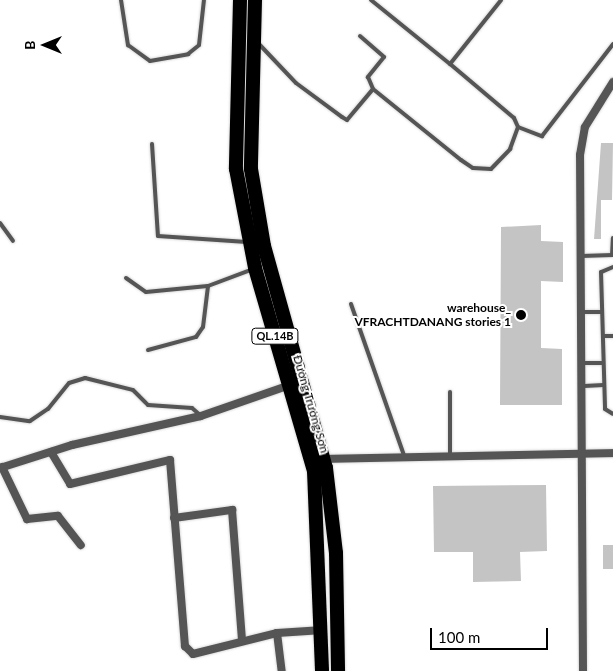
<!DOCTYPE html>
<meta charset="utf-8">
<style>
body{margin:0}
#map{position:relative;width:613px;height:671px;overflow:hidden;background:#fff;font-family:Lato,sans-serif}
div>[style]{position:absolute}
.building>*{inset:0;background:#c4c4c4;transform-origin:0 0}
.roads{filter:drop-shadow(0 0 1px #dbdbdb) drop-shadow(0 0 1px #dbdbdb)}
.lane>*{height:4px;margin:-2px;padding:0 2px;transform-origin:2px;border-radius:2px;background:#555}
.street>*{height:8px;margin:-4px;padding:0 4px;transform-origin:4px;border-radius:4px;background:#555}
.highway>*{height:14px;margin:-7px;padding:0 7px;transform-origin:7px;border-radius:7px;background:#000}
.dots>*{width:14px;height:14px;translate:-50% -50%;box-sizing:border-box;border:2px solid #fff;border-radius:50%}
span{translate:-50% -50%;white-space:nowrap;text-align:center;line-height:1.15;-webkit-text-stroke:4px #fff;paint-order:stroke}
.shield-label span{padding:1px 4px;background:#fff;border:1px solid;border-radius:4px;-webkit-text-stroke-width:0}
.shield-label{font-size:11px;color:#000;font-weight:700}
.poi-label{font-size:12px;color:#000;font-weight:700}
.right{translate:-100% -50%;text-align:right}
.street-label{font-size:12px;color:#000}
.north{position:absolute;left:20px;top:20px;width:50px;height:50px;-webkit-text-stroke:4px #fff;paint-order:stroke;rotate:270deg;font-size:14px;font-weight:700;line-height:20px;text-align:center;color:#000}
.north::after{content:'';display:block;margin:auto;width:18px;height:22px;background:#000;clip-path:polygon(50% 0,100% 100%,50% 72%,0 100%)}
.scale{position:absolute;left:430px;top:628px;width:118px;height:22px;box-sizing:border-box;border:2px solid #000;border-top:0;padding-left:6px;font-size:15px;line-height:18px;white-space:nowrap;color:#000;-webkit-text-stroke:4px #fff;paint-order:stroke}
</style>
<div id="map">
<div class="building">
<div style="clip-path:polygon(601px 143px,613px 143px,612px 200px,601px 200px,601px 239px,594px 239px)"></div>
<div style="clip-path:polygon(541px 225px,541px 241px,563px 242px,563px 282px,541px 281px,541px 348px,562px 349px,562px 405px,500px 405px,501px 227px)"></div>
<div style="clip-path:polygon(546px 485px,547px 551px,520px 552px,521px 581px,473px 582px,473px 552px,434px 552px,433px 486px)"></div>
<div style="left:603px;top:545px;width:10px;height:24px"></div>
</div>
<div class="roads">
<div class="lane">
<div style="left:121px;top:0;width:46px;rotate:81.2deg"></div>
<div style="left:128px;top:45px;width:27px;rotate:36deg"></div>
<div style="left:150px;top:61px;width:39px;rotate:-10deg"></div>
<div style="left:188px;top:54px;width:14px;rotate:-39deg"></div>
<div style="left:199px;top:45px;width:45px;rotate:-83.7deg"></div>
<div style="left:371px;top:0;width:102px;rotate:39deg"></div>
<div style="left:450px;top:64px;width:82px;rotate:-51.4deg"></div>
<div style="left:360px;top:36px;width:32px;rotate:41deg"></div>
<div style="left:384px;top:57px;width:26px;rotate:129deg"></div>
<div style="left:368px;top:77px;width:13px;rotate:67deg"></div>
<div style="left:258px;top:43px;width:55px;rotate:46.5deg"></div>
<div style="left:296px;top:83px;width:57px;rotate:36.5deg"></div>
<div style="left:342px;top:117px;width:6px;rotate:31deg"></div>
<div style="left:347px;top:120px;width:40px;rotate:-50deg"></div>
<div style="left:373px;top:89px;width:113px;rotate:38.9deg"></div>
<div style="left:461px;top:160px;width:14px;rotate:34deg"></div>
<div style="left:473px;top:168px;width:18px;rotate:3deg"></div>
<div style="left:491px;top:169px;width:28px;rotate:-46deg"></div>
<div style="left:510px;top:149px;width:23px;rotate:-70deg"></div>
<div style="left:518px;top:127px;width:10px;rotate:-114deg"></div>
<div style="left:514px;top:118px;width:84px;rotate:-139.8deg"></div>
<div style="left:518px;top:127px;width:26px;rotate:21deg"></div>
<div style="left:542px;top:136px;width:116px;rotate:-52.3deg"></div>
<div style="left:152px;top:144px;width:92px;rotate:86.3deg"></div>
<div style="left:158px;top:236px;width:89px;rotate:3.9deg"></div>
<div style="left:0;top:223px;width:22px;rotate:54deg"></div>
<div style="left:612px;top:255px;width:17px;rotate:-87deg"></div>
<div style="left:581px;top:256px;width:32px;rotate:-2deg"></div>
<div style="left:613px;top:267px;width:13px;rotate:157deg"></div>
<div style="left:601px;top:272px;width:137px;rotate:88.3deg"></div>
<div style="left:605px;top:409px;width:9px;rotate:32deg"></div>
<div style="left:126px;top:278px;width:24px;rotate:35deg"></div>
<div style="left:146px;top:292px;width:62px;rotate:-5.5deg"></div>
<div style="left:351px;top:304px;width:160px;rotate:70.7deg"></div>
<div style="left:582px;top:312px;width:20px"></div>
<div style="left:603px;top:336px;width:10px"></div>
<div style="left:148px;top:350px;width:50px;rotate:-15.2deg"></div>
<div style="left:196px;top:337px;width:12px;rotate:-55deg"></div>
<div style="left:203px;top:327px;width:41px;rotate:-83deg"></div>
<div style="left:208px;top:286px;width:48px;rotate:-20.7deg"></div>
<div style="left:583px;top:363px;width:20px"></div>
<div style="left:584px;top:386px;width:20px;rotate:-3deg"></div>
<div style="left:450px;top:392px;width:62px;rotate:90deg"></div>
<div style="left:0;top:417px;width:30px;rotate:8deg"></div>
<div style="left:30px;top:421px;width:22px;rotate:-34deg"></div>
<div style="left:48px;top:409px;width:33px;rotate:-51deg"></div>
<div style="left:69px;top:383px;width:17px;rotate:-17deg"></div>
<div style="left:85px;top:378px;width:49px;rotate:14deg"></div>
<div style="left:133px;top:390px;width:21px;rotate:45deg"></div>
<div style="left:148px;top:405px;width:44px;rotate:3.9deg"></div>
<div style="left:192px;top:408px;width:11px;rotate:41deg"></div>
</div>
<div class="street">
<div style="left:51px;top:452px;width:37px;rotate:59deg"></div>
<div style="left:70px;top:484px;width:103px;rotate:-13.5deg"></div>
<div style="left:170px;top:460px;width:187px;rotate:85.4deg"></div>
<div style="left:185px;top:646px;width:11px;rotate:45deg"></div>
<div style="left:193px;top:654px;width:87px;rotate:-14deg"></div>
<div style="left:277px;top:633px;width:38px;rotate:83deg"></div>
<div style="left:325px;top:459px;width:288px;rotate:-1.2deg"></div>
<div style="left:2px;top:467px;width:58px;rotate:64.3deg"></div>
<div style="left:27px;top:519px;width:31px;rotate:-6deg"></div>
<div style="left:58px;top:516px;width:37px;rotate:52deg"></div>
<div style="left:0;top:468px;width:76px;rotate:-17.7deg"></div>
<div style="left:72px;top:445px;width:132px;rotate:-12.7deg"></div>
<div style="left:201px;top:416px;width:94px;rotate:-19.2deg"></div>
<div style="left:174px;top:518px;width:59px;rotate:-7.9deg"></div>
<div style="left:232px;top:510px;width:131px;rotate:85.6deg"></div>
<div style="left:277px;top:633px;width:46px;rotate:-3.7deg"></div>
<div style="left:583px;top:671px;width:516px;rotate:-90.33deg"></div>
<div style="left:580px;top:155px;width:28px;rotate:-80deg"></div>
<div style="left:585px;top:127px;width:53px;rotate:-58.1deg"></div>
</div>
<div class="highway">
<div style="left:240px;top:0;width:169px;rotate:91.4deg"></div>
<div style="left:236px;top:169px;width:101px;rotate:79.1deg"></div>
<div style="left:255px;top:268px;width:211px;rotate:73.8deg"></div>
<div style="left:314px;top:471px;width:200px;rotate:87.7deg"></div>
<div style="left:255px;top:0;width:169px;rotate:91.4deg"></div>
<div style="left:251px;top:169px;width:78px;rotate:80.4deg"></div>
<div style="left:264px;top:246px;width:230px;rotate:74.4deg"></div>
<div style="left:326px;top:468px;width:86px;rotate:83.3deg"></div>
<div style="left:336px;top:553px;width:118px;rotate:89deg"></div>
</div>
</div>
<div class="dots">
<div style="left:521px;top:315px;background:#000"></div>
</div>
<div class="shield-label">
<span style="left:275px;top:336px">QL.14B</span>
</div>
<div class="poi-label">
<span class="right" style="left:511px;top:315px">warehouse_<br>VFRACHTDANANG stories 1</span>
</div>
<div class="street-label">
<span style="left:311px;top:404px;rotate:74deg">Đường Trường Sơn</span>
</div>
<div class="north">B</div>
<div class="scale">100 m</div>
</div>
